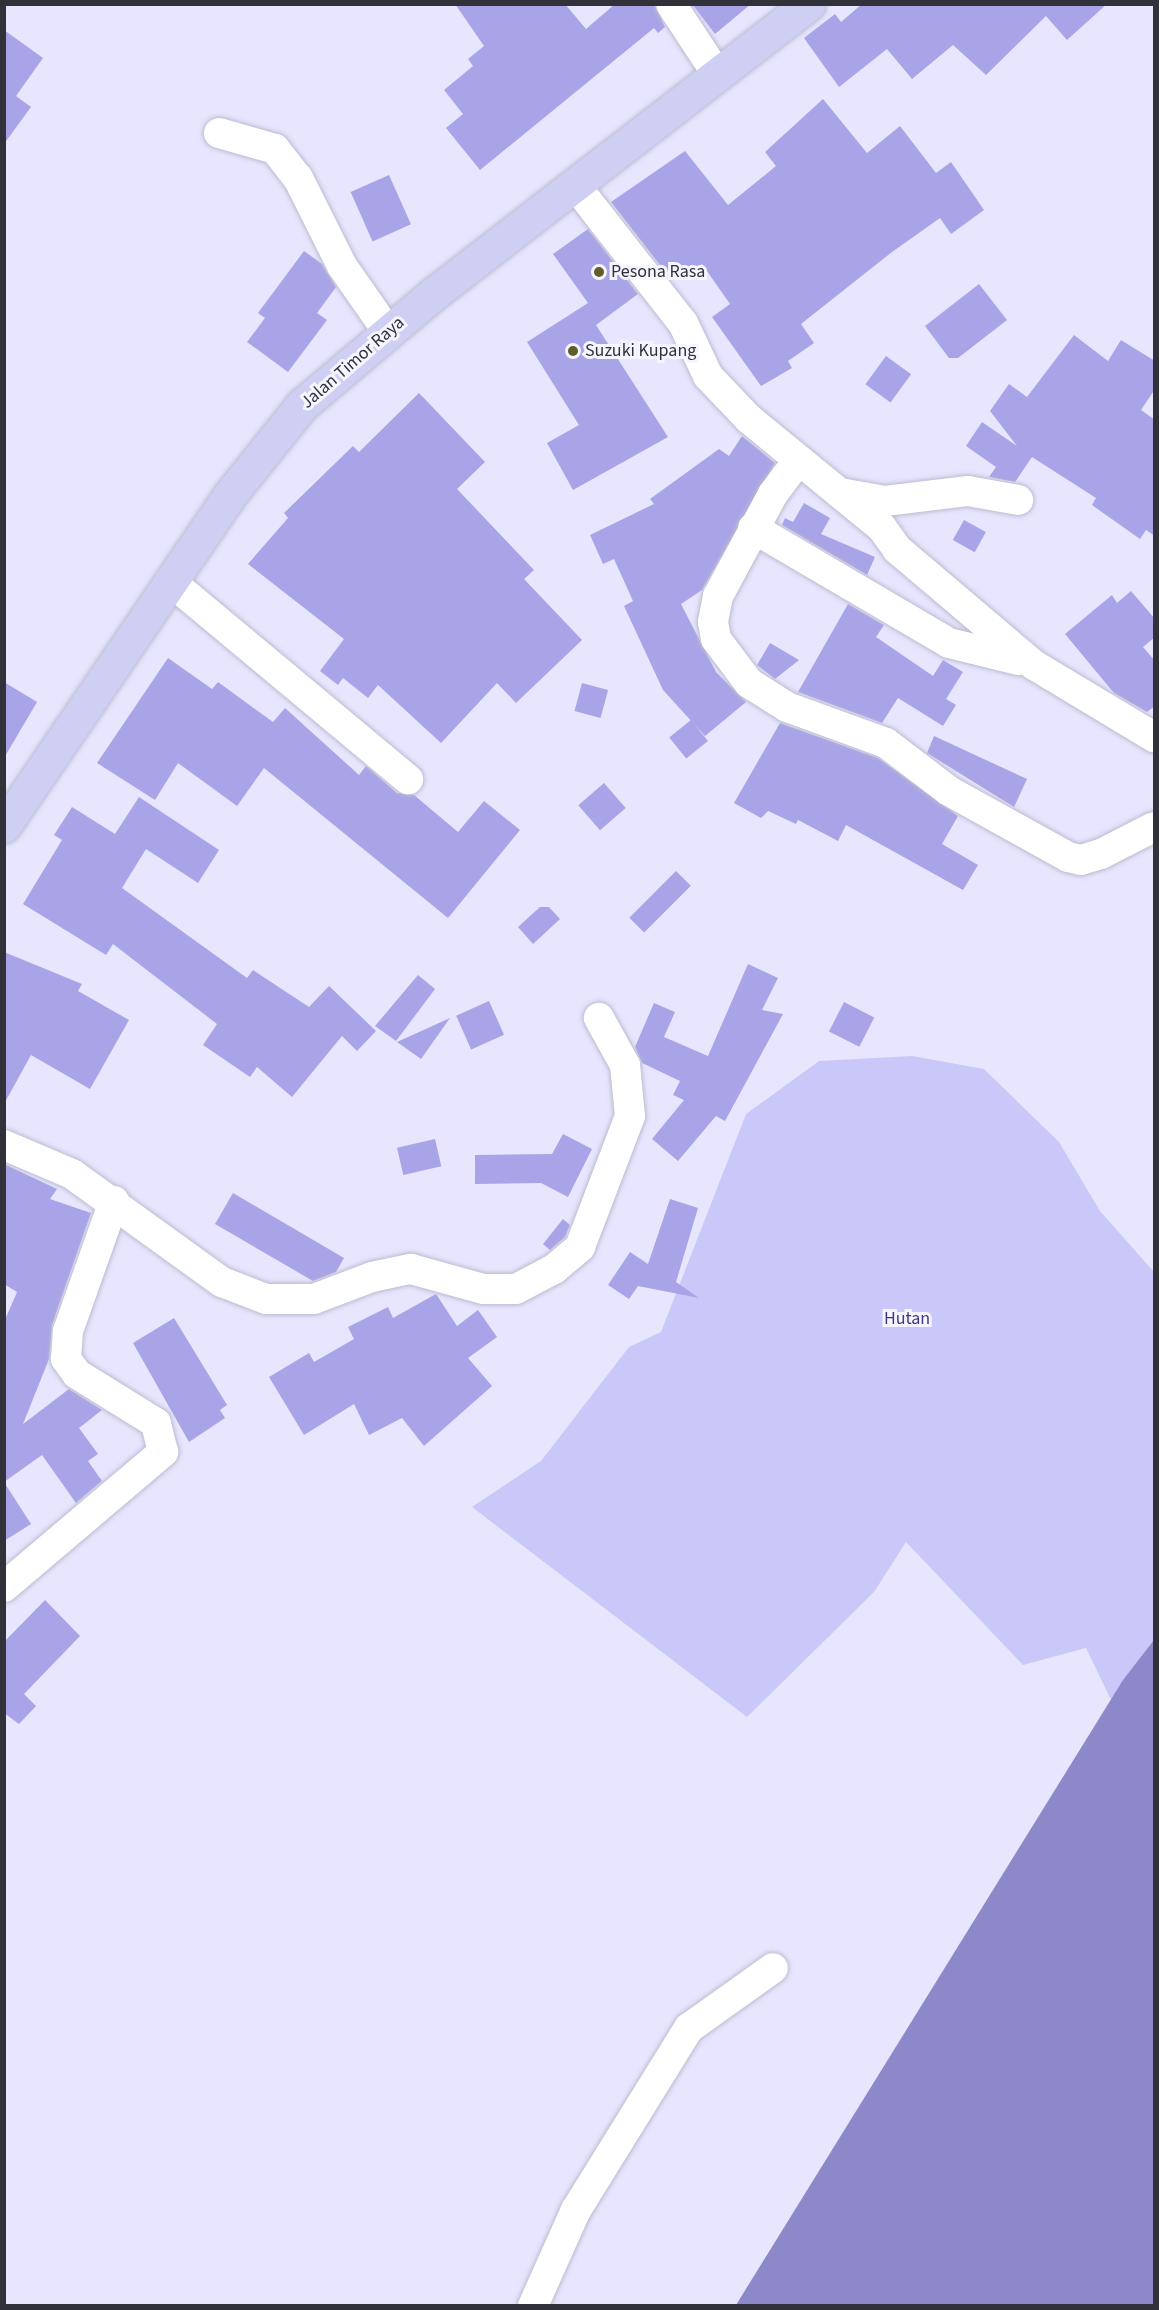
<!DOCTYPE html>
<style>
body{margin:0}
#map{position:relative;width:1159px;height:2310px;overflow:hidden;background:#e7e6fe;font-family:"Source Sans 3",sans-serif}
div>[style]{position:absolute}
.green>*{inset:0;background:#cac8f8}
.water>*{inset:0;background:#8d88c9}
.building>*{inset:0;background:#a9a4e7;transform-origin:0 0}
.roads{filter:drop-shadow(0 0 2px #bbbbd1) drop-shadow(0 0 2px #bbbbd1)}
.minor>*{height:30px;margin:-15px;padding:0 15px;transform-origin:15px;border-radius:15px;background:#fff}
.highway>*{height:33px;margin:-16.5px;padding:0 16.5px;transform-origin:16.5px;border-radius:16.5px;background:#cfcef3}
.dots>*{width:16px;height:16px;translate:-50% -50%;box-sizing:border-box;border:3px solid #f5f5ff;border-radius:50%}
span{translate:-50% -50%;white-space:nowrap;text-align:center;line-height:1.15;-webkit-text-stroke:6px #f5f5ff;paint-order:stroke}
.poi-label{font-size:18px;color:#31313a}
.left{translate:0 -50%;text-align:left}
.street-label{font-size:18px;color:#31313a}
.park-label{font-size:18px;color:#423583}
.frame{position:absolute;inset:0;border:6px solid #31313a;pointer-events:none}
</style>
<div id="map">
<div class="green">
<div style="clip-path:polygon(912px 1056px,984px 1069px,1059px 1142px,1100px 1211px,1154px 1272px,1154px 1751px,1138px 1756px,1086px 1648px,1023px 1665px,906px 1542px,874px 1592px,747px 1717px,472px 1507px,541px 1461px,629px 1347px,661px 1332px,746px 1114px,819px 1061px)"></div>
</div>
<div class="water">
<div style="clip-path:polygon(1154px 1640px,1154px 2305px,736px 2305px,1123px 1680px)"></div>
</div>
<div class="building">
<div style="clip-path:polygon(455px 4px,565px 4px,586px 29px,615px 4px,654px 4px,665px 27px,658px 33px,654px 28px,480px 170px,446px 128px,463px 114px,444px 90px,473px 66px,468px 59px,484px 46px)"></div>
<div style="clip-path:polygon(692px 4px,751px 4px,715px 34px)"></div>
<div style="clip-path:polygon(862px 4px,1107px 4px,1067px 40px,1046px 16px,986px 75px,953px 45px,912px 79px,887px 49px,839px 87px,804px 38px,835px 14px,841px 22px)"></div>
<div style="clip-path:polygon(4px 30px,43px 58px,16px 96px,31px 107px,4px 144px)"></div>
<div style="clip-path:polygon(823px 99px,867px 153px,900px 126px,936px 173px,951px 162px,984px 210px,951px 234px,940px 218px,892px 252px,801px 324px,814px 343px,788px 361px,792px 368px,761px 386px,712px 317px,730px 304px,702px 264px,687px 277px,677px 265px,666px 273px,611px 202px,685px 151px,728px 205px,776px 166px,765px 152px)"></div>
<div style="left:389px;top:175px;width:54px;height:42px;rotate:66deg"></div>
<div style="clip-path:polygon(588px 229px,638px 294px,596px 325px,668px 437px,573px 490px,547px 443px,579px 425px,527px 342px,588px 303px,553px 254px)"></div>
<div style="clip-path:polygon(304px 251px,322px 264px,336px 287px,317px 313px,327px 320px,288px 372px,247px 342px,265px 318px,258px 313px)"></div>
<div style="clip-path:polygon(979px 284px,1007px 320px,958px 358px,949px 358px,925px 326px)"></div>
<div style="clip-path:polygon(1074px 335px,1108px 361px,1121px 340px,1155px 361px,1155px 389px,1141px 410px,1155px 420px,1155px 536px,1146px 530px,1140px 539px,1092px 505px,1096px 498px,1032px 457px,1015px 482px,989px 477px,996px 467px,966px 446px,982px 422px,1017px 446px,990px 411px,1009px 384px,1027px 397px)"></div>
<div style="left:886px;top:356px;width:31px;height:35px;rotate:36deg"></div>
<div style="clip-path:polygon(419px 393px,485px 462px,457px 489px,534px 570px,524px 579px,582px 640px,516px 703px,497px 683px,441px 743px,378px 685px,368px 698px,343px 678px,338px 685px,320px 671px,344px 639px,248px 564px,288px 518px,284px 513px,353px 446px,359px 452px)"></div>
<div style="clip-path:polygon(742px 436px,775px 463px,702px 590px,681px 604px,716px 672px,746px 702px,705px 736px,663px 690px,624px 606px,633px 601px,614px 559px,603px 564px,590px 535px,654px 504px,650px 499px,719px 449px,729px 456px)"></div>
<div style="clip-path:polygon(804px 503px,830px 518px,821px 534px,875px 557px,867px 575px,782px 525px,785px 518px,793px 522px)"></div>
<div style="left:964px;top:520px;width:25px;height:23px;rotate:29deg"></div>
<div style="clip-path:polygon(1131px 591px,1155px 619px,1155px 637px,1143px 647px,1155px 661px,1155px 706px,1147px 712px,1114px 693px,1065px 634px,1112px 595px,1117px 603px)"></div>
<div style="clip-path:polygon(848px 604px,884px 625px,876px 637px,933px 676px,943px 660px,963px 672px,946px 699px,956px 705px,943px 726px,898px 698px,882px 723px,798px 692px)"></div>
<div style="clip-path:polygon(770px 643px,799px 660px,775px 679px,757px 665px)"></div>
<div style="clip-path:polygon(168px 658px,212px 689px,218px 682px,273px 722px,285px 708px,359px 775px,366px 766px,397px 793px,414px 795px,458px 832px,484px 801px,520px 830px,448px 918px,264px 768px,237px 806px,178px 763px,155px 800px,97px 763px)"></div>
<div style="clip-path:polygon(4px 682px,37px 702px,4px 758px)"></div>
<div style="left:582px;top:683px;width:27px;height:29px;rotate:15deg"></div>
<div style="left:691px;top:720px;width:27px;height:28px;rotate:51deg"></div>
<div style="clip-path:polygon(780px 723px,878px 758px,958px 816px,942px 844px,978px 865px,963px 890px,846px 825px,838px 841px,798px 820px,796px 824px,768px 811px,761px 818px,734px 803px)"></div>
<div style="clip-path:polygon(934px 736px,1027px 779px,1014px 807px,927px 753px)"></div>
<div style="left:604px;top:783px;width:33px;height:34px;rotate:49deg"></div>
<div style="clip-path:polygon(139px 797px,219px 850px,198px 883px,146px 849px,122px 888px,247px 978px,253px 970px,309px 1007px,329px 986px,376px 1031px,357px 1051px,342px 1036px,292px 1097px,257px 1067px,250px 1077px,203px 1045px,217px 1024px,113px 944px,106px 955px,23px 904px,62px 840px,54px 835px,72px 807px,115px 834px)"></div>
<div style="left:676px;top:871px;width:21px;height:66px;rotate:45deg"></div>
<div style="clip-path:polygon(540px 907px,549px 907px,560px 919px,533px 944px,518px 927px)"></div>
<div style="clip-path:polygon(4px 952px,82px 984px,78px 991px,129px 1020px,90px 1089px,31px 1055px,4px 1104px)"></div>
<div style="clip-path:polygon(748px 964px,778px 978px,762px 1010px,783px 1014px,725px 1121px,716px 1116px,678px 1161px,652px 1139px,684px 1100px,673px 1095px,680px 1081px,642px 1063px,635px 1047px,654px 1003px,675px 1012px,664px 1037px,708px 1056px)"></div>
<div style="clip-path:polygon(418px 975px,435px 989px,396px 1041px,375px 1026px)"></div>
<div style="left:489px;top:1001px;width:37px;height:36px;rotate:66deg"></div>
<div style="left:844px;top:1002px;width:34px;height:33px;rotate:27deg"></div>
<div style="clip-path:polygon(450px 1018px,421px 1059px,397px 1042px)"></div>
<div style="clip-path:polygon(563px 1134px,592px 1149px,568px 1197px,541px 1183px,475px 1184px,475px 1155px,552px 1154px)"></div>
<div style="left:435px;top:1139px;width:28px;height:39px;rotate:77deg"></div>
<div style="clip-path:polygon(4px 1164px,57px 1189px,50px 1199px,91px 1213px,52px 1325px,49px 1359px,23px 1424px,69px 1389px,102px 1410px,79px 1428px,98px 1454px,88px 1461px,102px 1481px,76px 1503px,42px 1455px,4px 1482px,4px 1322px,17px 1292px,4px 1284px)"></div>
<div style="clip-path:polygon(233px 1193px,344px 1258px,336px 1272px,313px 1281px,215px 1224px)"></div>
<div style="clip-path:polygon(670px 1199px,698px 1208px,676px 1282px,699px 1298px,638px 1286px,629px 1299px,608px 1285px,630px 1252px,648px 1264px)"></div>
<div style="clip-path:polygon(563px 1219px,570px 1225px,565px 1237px,550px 1250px,543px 1244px)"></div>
<div style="clip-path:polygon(436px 1294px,457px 1326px,478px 1310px,497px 1337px,468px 1358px,492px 1386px,424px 1446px,402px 1418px,369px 1435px,354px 1404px,304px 1435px,269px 1377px,309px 1353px,314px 1362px,354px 1339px,348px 1327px,388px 1307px,393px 1318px)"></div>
<div style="clip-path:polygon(174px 1318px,227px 1405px,220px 1410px,225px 1418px,189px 1442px,133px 1343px)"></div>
<div style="clip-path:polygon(4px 1482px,31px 1524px,4px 1541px)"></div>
<div style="clip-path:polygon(45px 1600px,80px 1636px,24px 1694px,36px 1706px,19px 1724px,4px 1713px,4px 1642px)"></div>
</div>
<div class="roads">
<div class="minor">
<div style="left:671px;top:4px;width:84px;rotate:56.7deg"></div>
<div style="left:219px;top:133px;width:58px;rotate:15.9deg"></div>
<div style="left:275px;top:149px;width:37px;rotate:52deg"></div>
<div style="left:298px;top:178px;width:98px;rotate:63.4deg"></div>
<div style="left:342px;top:266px;width:80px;rotate:55.1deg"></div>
<div style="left:575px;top:185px;width:175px;rotate:52deg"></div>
<div style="left:683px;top:323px;width:59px;rotate:64.7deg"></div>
<div style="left:708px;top:376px;width:59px;rotate:46.4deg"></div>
<div style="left:749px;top:419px;width:172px;rotate:39.3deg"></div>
<div style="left:882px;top:528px;width:26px;rotate:54deg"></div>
<div style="left:897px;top:549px;width:180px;rotate:40.3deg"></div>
<div style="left:1034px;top:665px;width:140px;rotate:31deg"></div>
<div style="left:797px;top:462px;width:40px;rotate:127deg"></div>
<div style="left:773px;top:494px;width:116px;rotate:118.3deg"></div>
<div style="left:718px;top:596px;width:26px;rotate:101deg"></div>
<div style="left:713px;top:622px;width:17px;rotate:80deg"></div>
<div style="left:716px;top:639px;width:55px;rotate:53.1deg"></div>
<div style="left:749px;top:683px;width:45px;rotate:32.3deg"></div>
<div style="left:787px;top:707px;width:105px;rotate:20deg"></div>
<div style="left:886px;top:743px;width:79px;rotate:37.3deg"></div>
<div style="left:949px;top:791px;width:136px;rotate:29deg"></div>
<div style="left:1068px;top:857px;width:13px;rotate:13deg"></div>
<div style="left:1081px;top:860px;width:21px;rotate:-17deg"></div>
<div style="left:1101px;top:854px;width:59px;rotate:-27deg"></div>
<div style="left:840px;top:493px;width:46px;rotate:10.1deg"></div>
<div style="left:885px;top:501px;width:84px;rotate:-6.9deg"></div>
<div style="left:968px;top:491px;width:51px;rotate:10.2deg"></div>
<div style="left:753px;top:528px;width:227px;rotate:30.4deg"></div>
<div style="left:949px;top:643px;width:72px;rotate:13.7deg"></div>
<div style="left:170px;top:581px;width:310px;rotate:39.8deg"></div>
<div style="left:4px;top:1145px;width:74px;rotate:23.1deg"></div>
<div style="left:72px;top:1174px;width:185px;rotate:35.8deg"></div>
<div style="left:222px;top:1282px;width:47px;rotate:21.1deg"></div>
<div style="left:266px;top:1299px;width:48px"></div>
<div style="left:314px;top:1299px;width:62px;rotate:-20.8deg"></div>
<div style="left:372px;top:1277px;width:40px;rotate:-12deg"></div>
<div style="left:411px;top:1269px;width:75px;rotate:15.5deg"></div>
<div style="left:483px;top:1289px;width:33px"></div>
<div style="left:516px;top:1289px;width:43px;rotate:-27.8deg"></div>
<div style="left:554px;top:1269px;width:34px;rotate:-40deg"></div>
<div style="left:580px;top:1247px;width:140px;rotate:-69.1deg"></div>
<div style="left:630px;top:1116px;width:51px;rotate:-95.6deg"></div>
<div style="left:625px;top:1065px;width:54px;rotate:-119deg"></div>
<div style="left:4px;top:1587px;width:209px;rotate:-40.3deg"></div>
<div style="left:163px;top:1452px;width:30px;rotate:-104deg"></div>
<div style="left:156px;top:1423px;width:93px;rotate:-148.2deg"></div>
<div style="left:77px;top:1374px;width:19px;rotate:-126deg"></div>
<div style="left:66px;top:1359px;width:28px;rotate:-86deg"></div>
<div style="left:68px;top:1331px;width:138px;rotate:-70.5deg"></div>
<div style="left:533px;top:2306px;width:105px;rotate:-65.9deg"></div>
<div style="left:576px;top:2210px;width:214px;rotate:-58.2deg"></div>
<div style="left:689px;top:2028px;width:103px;rotate:-35.5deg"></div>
</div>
<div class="highway">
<div style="left:4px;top:826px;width:399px;rotate:-55.7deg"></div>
<div style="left:229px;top:496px;width:117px;rotate:-51.3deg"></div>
<div style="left:302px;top:405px;width:170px;rotate:-40.2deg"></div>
<div style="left:432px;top:295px;width:476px;rotate:-37.7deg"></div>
</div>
</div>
<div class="dots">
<div style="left:599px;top:272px;background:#5f5d29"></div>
<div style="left:573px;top:351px;background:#5f5d29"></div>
</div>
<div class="poi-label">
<span class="left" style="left:611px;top:272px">Pesona Rasa</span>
<span class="left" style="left:585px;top:351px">Suzuki Kupang</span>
</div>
<div class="street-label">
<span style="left:353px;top:363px;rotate:-41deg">Jalan Timor Raya</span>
</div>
<div class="park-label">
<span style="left:907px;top:1319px">Hutan</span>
</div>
<div class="frame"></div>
</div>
